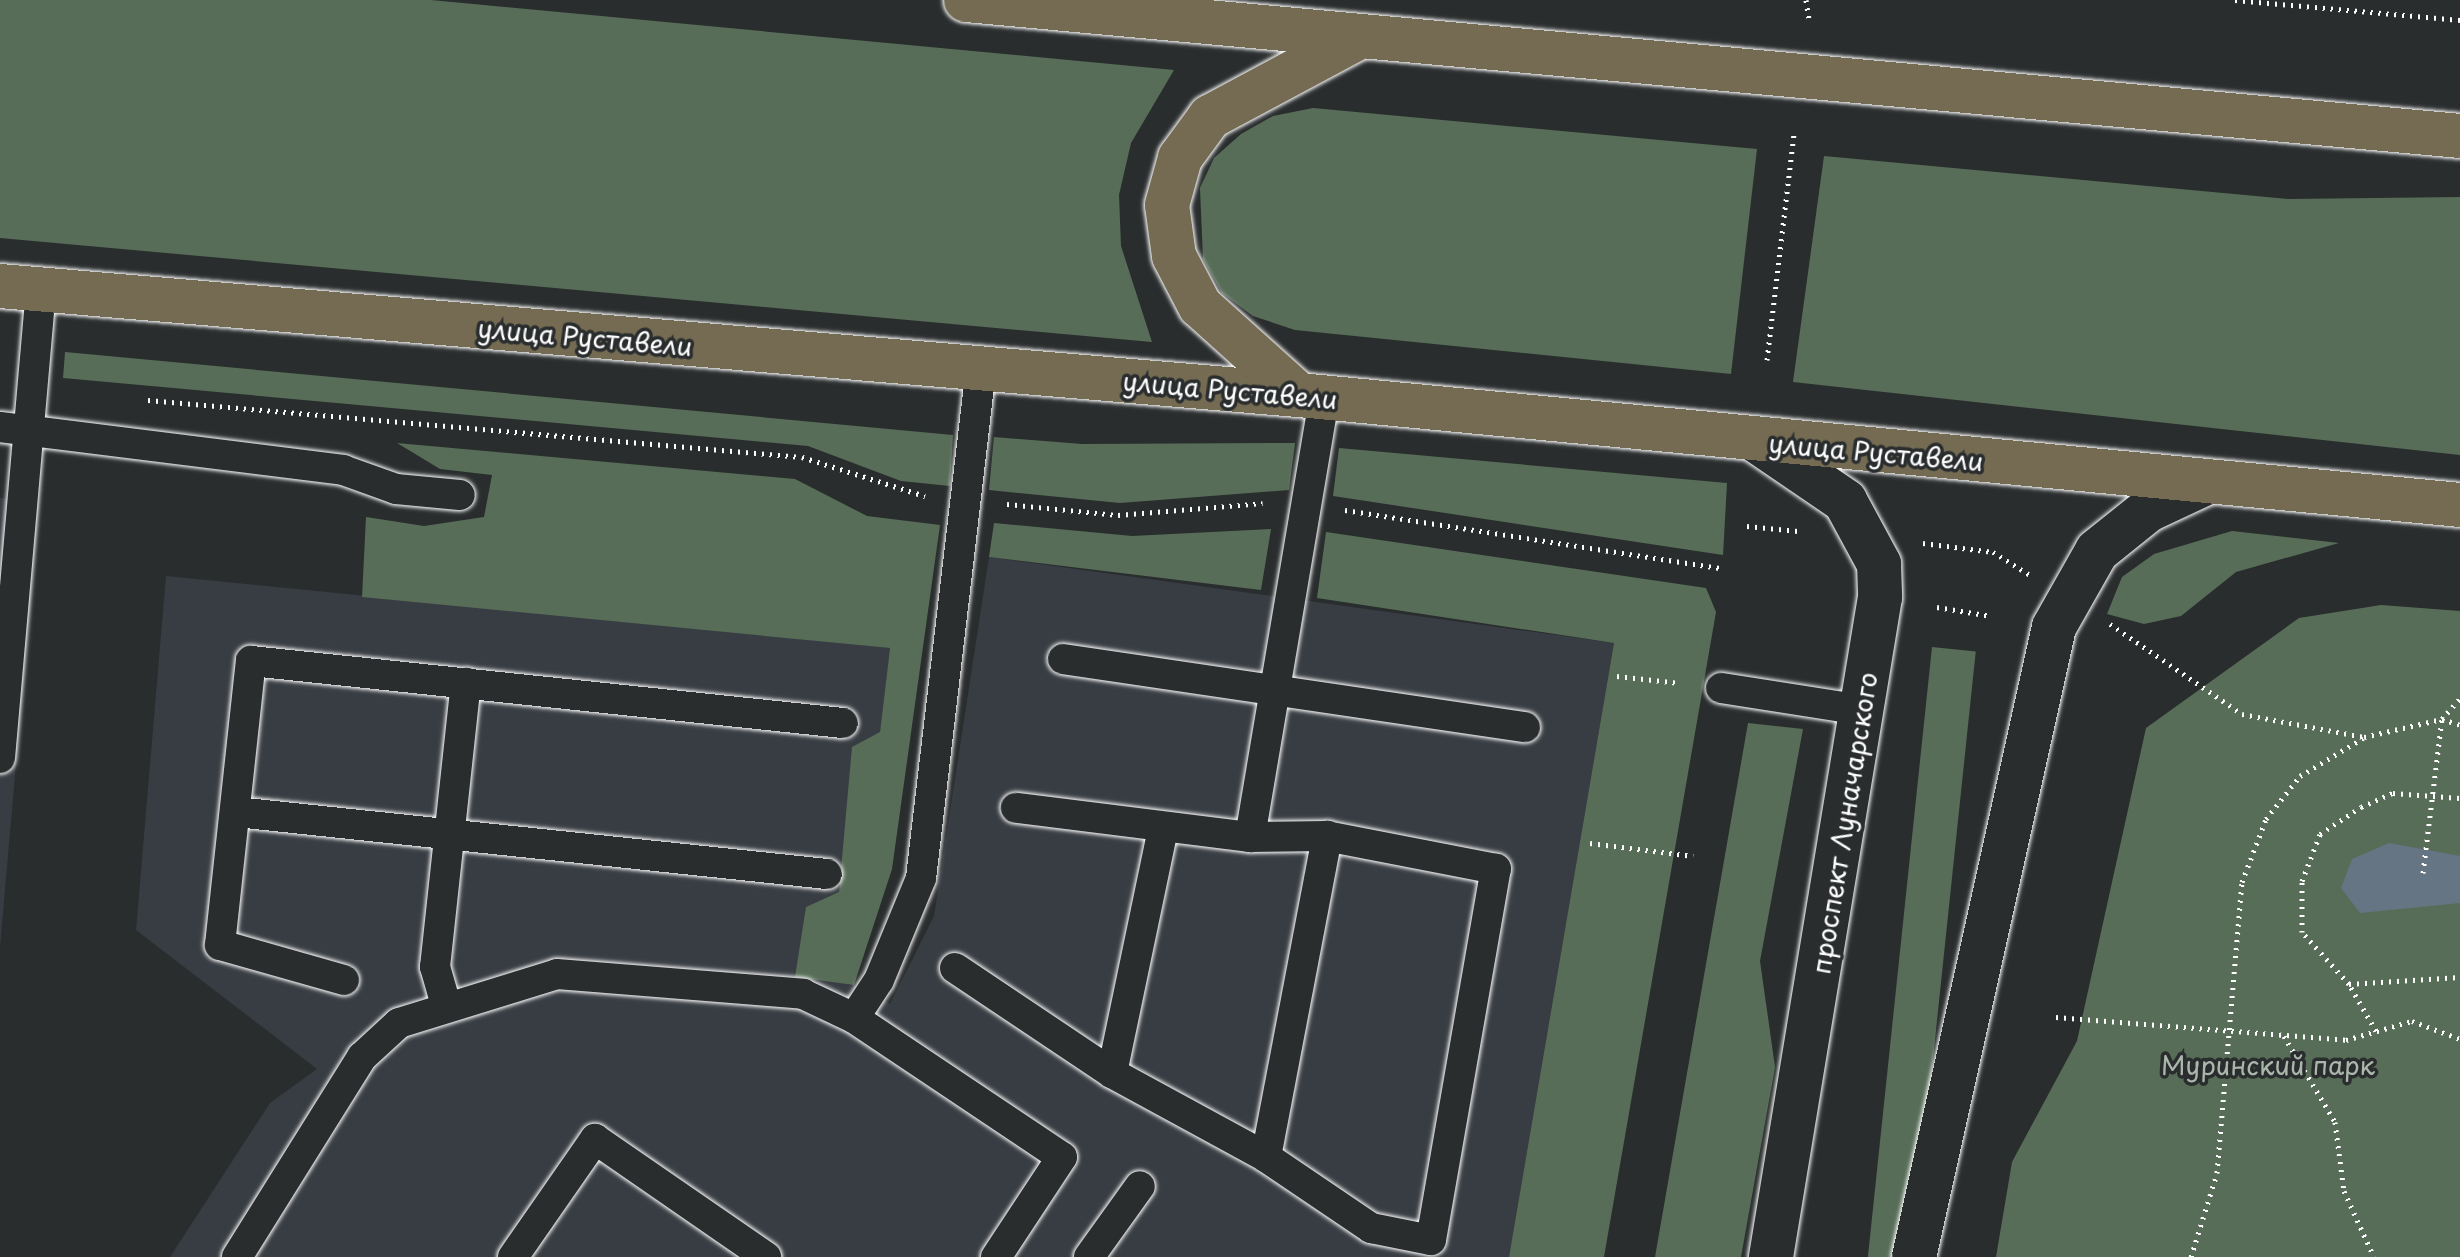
<!DOCTYPE html>
<meta charset="utf-8">
<style>
body{margin:0}
#map{position:relative;width:2460px;height:1257px;overflow:hidden;background:#2a2d2e;font-family:"Playpen Sans",sans-serif}
div>[style]{position:absolute}
.built>*{inset:0;background:#383d43}
.green>*{inset:0;background:#576d58;transform-origin:0 0}
.water>*{inset:0;background:#657584}
.path>*{height:5px;margin-top:-2.5px;transform-origin:0;background:repeating-linear-gradient(90deg,#fff 0 2px,transparent 0 8px)}
.roads{filter:drop-shadow(0 0 2px #fff) drop-shadow(0 0 2px #fff)}
.service>*{height:30px;margin:-15px;padding:0 15px;transform-origin:15px;border-radius:15px;background:#2a2d2e}
.secondary>*{height:44px;margin:-22px;padding:0 22px;transform-origin:22px;border-radius:22px;background:#2a2d2e}
.primary>*{height:44px;margin:-22px;padding:0 22px;transform-origin:22px;border-radius:22px;background:#746b52}
span{translate:-50% -50%;white-space:nowrap;text-align:center;line-height:1.15;-webkit-text-stroke:7px #2a2d2e;paint-order:stroke}
.street-label{font-size:26px;color:#fff}
.park-label{font-size:26px;color:#abb6ac}
</style>
<div id="map">
<div class="built">
<div style="clip-path:polygon(0 498px,39px 501px,0 947px)"></div>
<div style="clip-path:polygon(989px 557px,1614px 643px,1509px 1257px,170px 1257px,270px 1103px,317px 1069px,136px 930px,166px 576px,890px 648px,880px 732px,844px 845px,839px 892px,796px 976px,854px 985px,890px 1004px,934px 916px)"></div>
</div>
<div class="green">
<div style="clip-path:polygon(0 0,431px 0,1174px 70px,1131px 143px,1119px 195px,1121px 246px,1152px 342px,0 238px)"></div>
<div style="clip-path:polygon(1313px 108px,1757px 149px,1731px 374px,1295px 330px,1253px 316px,1222px 293px,1203px 259px,1200px 188px,1214px 158px,1241px 134px,1273px 116px)"></div>
<div style="clip-path:polygon(1824px 156px,2289px 199px,2460px 197px,2460px 455px,1793px 382px)"></div>
<div style="clip-path:polygon(65px 352px,953px 435px,950px 486px,901px 481px,808px 446px,63px 378px)"></div>
<div style="clip-path:polygon(994px 437px,1082px 444px,1295px 443px,1289px 490px,1120px 503px,989px 490px)"></div>
<div style="clip-path:polygon(397px 443px,795px 479px,867px 516px,940px 525px,892px 869px,854px 985px,795px 977px,806px 907px,839px 892px,852px 747px,880px 732px,890px 648px,362px 597px,366px 517px,424px 526px,484px 517px,492px 475px,440px 469px)"></div>
<div style="clip-path:polygon(1339px 448px,1727px 483px,1723px 555px,1333px 496px)"></div>
<div style="clip-path:polygon(994px 523px,1132px 536px,1271px 529px,1261px 590px,989px 557px)"></div>
<div style="clip-path:polygon(2232px 531px,2339px 543px,2236px 572px,2181px 616px,2144px 624px,2107px 614px,2122px 577px,2154px 554px)"></div>
<div style="clip-path:polygon(1326px 532px,1706px 588px,1716px 612px,1604px 1257px,1509px 1257px,1614px 643px,1317px 598px)"></div>
<div style="clip-path:polygon(2381px 605px,2460px 611px,2460px 1257px,1996px 1257px,2012px 1162px,2077px 1041px,2146px 728px,2299px 618px)"></div>
<div style="left:1932px;top:647px;width:44px;height:620px;rotate:6deg"></div>
<div style="clip-path:polygon(1748px 723px,1803px 729px,1760px 961px,1775px 1067px,1741px 1257px,1655px 1257px)"></div>
</div>
<div class="water">
<div style="clip-path:polygon(2389px 843px,2460px 856px,2460px 903px,2360px 913px,2341px 888px,2352px 859px)"></div>
</div>
<div class="path">
<div style="left:1806px;top:0;width:18px;rotate:81deg"></div>
<div style="left:2235px;top:0;width:226px;rotate:5.1deg"></div>
<div style="left:1767px;top:360px;width:227px;rotate:-83.2deg"></div>
<div style="left:148px;top:400px;width:656px;rotate:4.98deg"></div>
<div style="left:802px;top:457px;width:129px;rotate:17.6deg"></div>
<div style="left:1007px;top:504px;width:112px;rotate:5.7deg"></div>
<div style="left:1118px;top:515px;width:145px;rotate:-4.7deg"></div>
<div style="left:1345px;top:510px;width:379px;rotate:8.8deg"></div>
<div style="left:1747px;top:526px;width:51px;rotate:5.6deg"></div>
<div style="left:1923px;top:543px;width:71px;rotate:7.3deg"></div>
<div style="left:1993px;top:552px;width:44px;rotate:31.9deg"></div>
<div style="left:1937px;top:607px;width:55px;rotate:9.5deg"></div>
<div style="left:2110px;top:624px;width:160px;rotate:34.3deg"></div>
<div style="left:2242px;top:714px;width:124px;rotate:10.7deg"></div>
<div style="left:2364px;top:737px;width:80px;rotate:-13deg"></div>
<div style="left:2442px;top:719px;width:19px;rotate:18deg"></div>
<div style="left:1617px;top:676px;width:63px;rotate:6.3deg"></div>
<div style="left:1590px;top:843px;width:104px;rotate:7.2deg"></div>
<div style="left:2423px;top:873px;width:155px;rotate:-83deg"></div>
<div style="left:2442px;top:719px;width:28px;rotate:-49deg"></div>
<div style="left:2349px;top:984px;width:111px;rotate:-3.6deg"></div>
<div style="left:2056px;top:1017px;width:291px;rotate:4.5deg"></div>
<div style="left:2346px;top:1040px;width:69px;rotate:-16.1deg"></div>
<div style="left:2412px;top:1021px;width:51px;rotate:20.6deg"></div>
<div style="left:2376px;top:1031px;width:54px;rotate:-119.9deg"></div>
<div style="left:2349px;top:984px;width:70px;rotate:-132.1deg"></div>
<div style="left:2302px;top:932px;width:51px;rotate:-90deg"></div>
<div style="left:2302px;top:881px;width:50px;rotate:-69deg"></div>
<div style="left:2320px;top:834px;width:49px;rotate:-33.4deg"></div>
<div style="left:2361px;top:807px;width:35px;rotate:-24deg"></div>
<div style="left:2393px;top:793px;width:67px;rotate:4.3deg"></div>
<div style="left:2284px;top:1036px;width:100px;rotate:59.3deg"></div>
<div style="left:2335px;top:1122px;width:70px;rotate:82.6deg"></div>
<div style="left:2344px;top:1191px;width:72px;rotate:65.6deg"></div>
<div style="left:2191px;top:1257px;width:88px;rotate:-72.8deg"></div>
<div style="left:2217px;top:1173px;width:292px;rotate:-85.1deg"></div>
<div style="left:2242px;top:882px;width:67px;rotate:-69.1deg"></div>
<div style="left:2266px;top:819px;width:55px;rotate:-51.7deg"></div>
<div style="left:2300px;top:776px;width:74px;rotate:-31.1deg"></div>
</div>
<div class="roads">
<div class="service">
<div style="left:0;top:427px;width:346px;rotate:7.1deg"></div>
<div style="left:343px;top:470px;width:56px;rotate:19.7deg"></div>
<div style="left:396px;top:489px;width:64px;rotate:5.4deg"></div>
<div style="left:1063px;top:659px;width:467px;rotate:8.4deg"></div>
<div style="left:1721px;top:688px;width:143px;rotate:8.9deg"></div>
<div style="left:0;top:758px;width:471px;rotate:-85deg"></div>
<div style="left:236px;top:812px;width:594px;rotate:5.99deg"></div>
<div style="left:1250px;top:837px;width:445px;rotate:-80.4deg"></div>
<div style="left:955px;top:968px;width:189px;rotate:33.8deg"></div>
<div style="left:1112px;top:1073px;width:175px;rotate:28.6deg"></div>
<div style="left:1266px;top:1157px;width:127px;rotate:34.1deg"></div>
<div style="left:1371px;top:1228px;width:61px;rotate:11.3deg"></div>
<div style="left:1431px;top:1240px;width:377px;rotate:-80.1deg"></div>
<div style="left:1496px;top:869px;width:172px;rotate:-169deg"></div>
<div style="left:1327px;top:836px;width:77px;rotate:179.3deg"></div>
<div style="left:1250px;top:837px;width:236px;rotate:-172.9deg"></div>
<div style="left:344px;top:980px;width:129px;rotate:-164.2deg"></div>
<div style="left:220px;top:945px;width:286px;rotate:-83.8deg"></div>
<div style="left:251px;top:661px;width:595px;rotate:5.98deg"></div>
<div style="left:446px;top:1005px;width:40px;rotate:-106deg"></div>
<div style="left:435px;top:967px;width:286px;rotate:-83.8deg"></div>
<div style="left:854px;top:1018px;width:250px;rotate:33.8deg"></div>
<div style="left:1062px;top:1157px;width:120px;rotate:123.4deg"></div>
<div style="left:1112px;top:1073px;width:250px;rotate:-78.2deg"></div>
<div style="left:1266px;top:1157px;width:327px;rotate:-79.2deg"></div>
<div style="left:237px;top:1257px;width:236px;rotate:-58deg"></div>
<div style="left:362px;top:1057px;width:50px;rotate:-42.6deg"></div>
<div style="left:399px;top:1023px;width:165px;rotate:-17.2deg"></div>
<div style="left:557px;top:974px;width:247px;rotate:4.6deg"></div>
<div style="left:803px;top:994px;width:56px;rotate:25.2deg"></div>
<div style="left:854px;top:1018px;width:45px;rotate:-56.7deg"></div>
<div style="left:879px;top:980px;width:110px;rotate:-67.6deg"></div>
<div style="left:921px;top:878px;width:513px;rotate:-83.28deg"></div>
<div style="left:513px;top:1257px;width:144px;rotate:-55.2deg"></div>
<div style="left:595px;top:1139px;width:208px;rotate:34.6deg"></div>
<div style="left:1089px;top:1257px;width:87px;rotate:-54.3deg"></div>
</div>
<div class="secondary">
<div style="left:1757px;top:441px;width:107px;rotate:34.3deg"></div>
<div style="left:1845px;top:501px;width:72px;rotate:61.6deg"></div>
<div style="left:1879px;top:564px;width:33px;rotate:88deg"></div>
<div style="left:1880px;top:597px;width:669px;rotate:99.38deg"></div>
<div style="left:1914px;top:1257px;width:645px;rotate:-77.47deg"></div>
<div style="left:2054px;top:627px;width:87px;rotate:-60.5deg"></div>
<div style="left:2097px;top:551px;width:65px;rotate:-38.8deg"></div>
<div style="left:2148px;top:510px;width:66px;rotate:-25deg"></div>
</div>
<div class="primary">
<div style="left:966px;top:0;width:1500px;rotate:5.2deg"></div>
<div style="left:0;top:286px;width:1304px;rotate:4.8deg"></div>
<div style="left:1299px;top:395px;width:1166px;rotate:5.41deg"></div>
<div style="left:1299px;top:395px;width:133px;rotate:-138deg"></div>
<div style="left:1200px;top:306px;width:56px;rotate:-117.5deg"></div>
<div style="left:1174px;top:256px;width:51px;rotate:-97.8deg"></div>
<div style="left:1167px;top:205px;width:49px;rotate:-74.5deg"></div>
<div style="left:1180px;top:158px;width:51px;rotate:-53.8deg"></div>
<div style="left:1210px;top:117px;width:169px;rotate:-28.2deg"></div>
</div>
</div>
<div class="street-label">
<span style="left:585px;top:337px;rotate:5deg">улица Руставели</span>
<span style="left:1230px;top:390px;rotate:5deg">улица Руставели</span>
<span style="left:1876px;top:452px;rotate:5deg">улица Руставели</span>
<span style="left:1844px;top:823px;rotate:-81deg">проспект Луначарского</span>
</div>
<div class="park-label">
<span style="left:2268px;top:1065px">Муринский парк</span>
</div>
</div>
